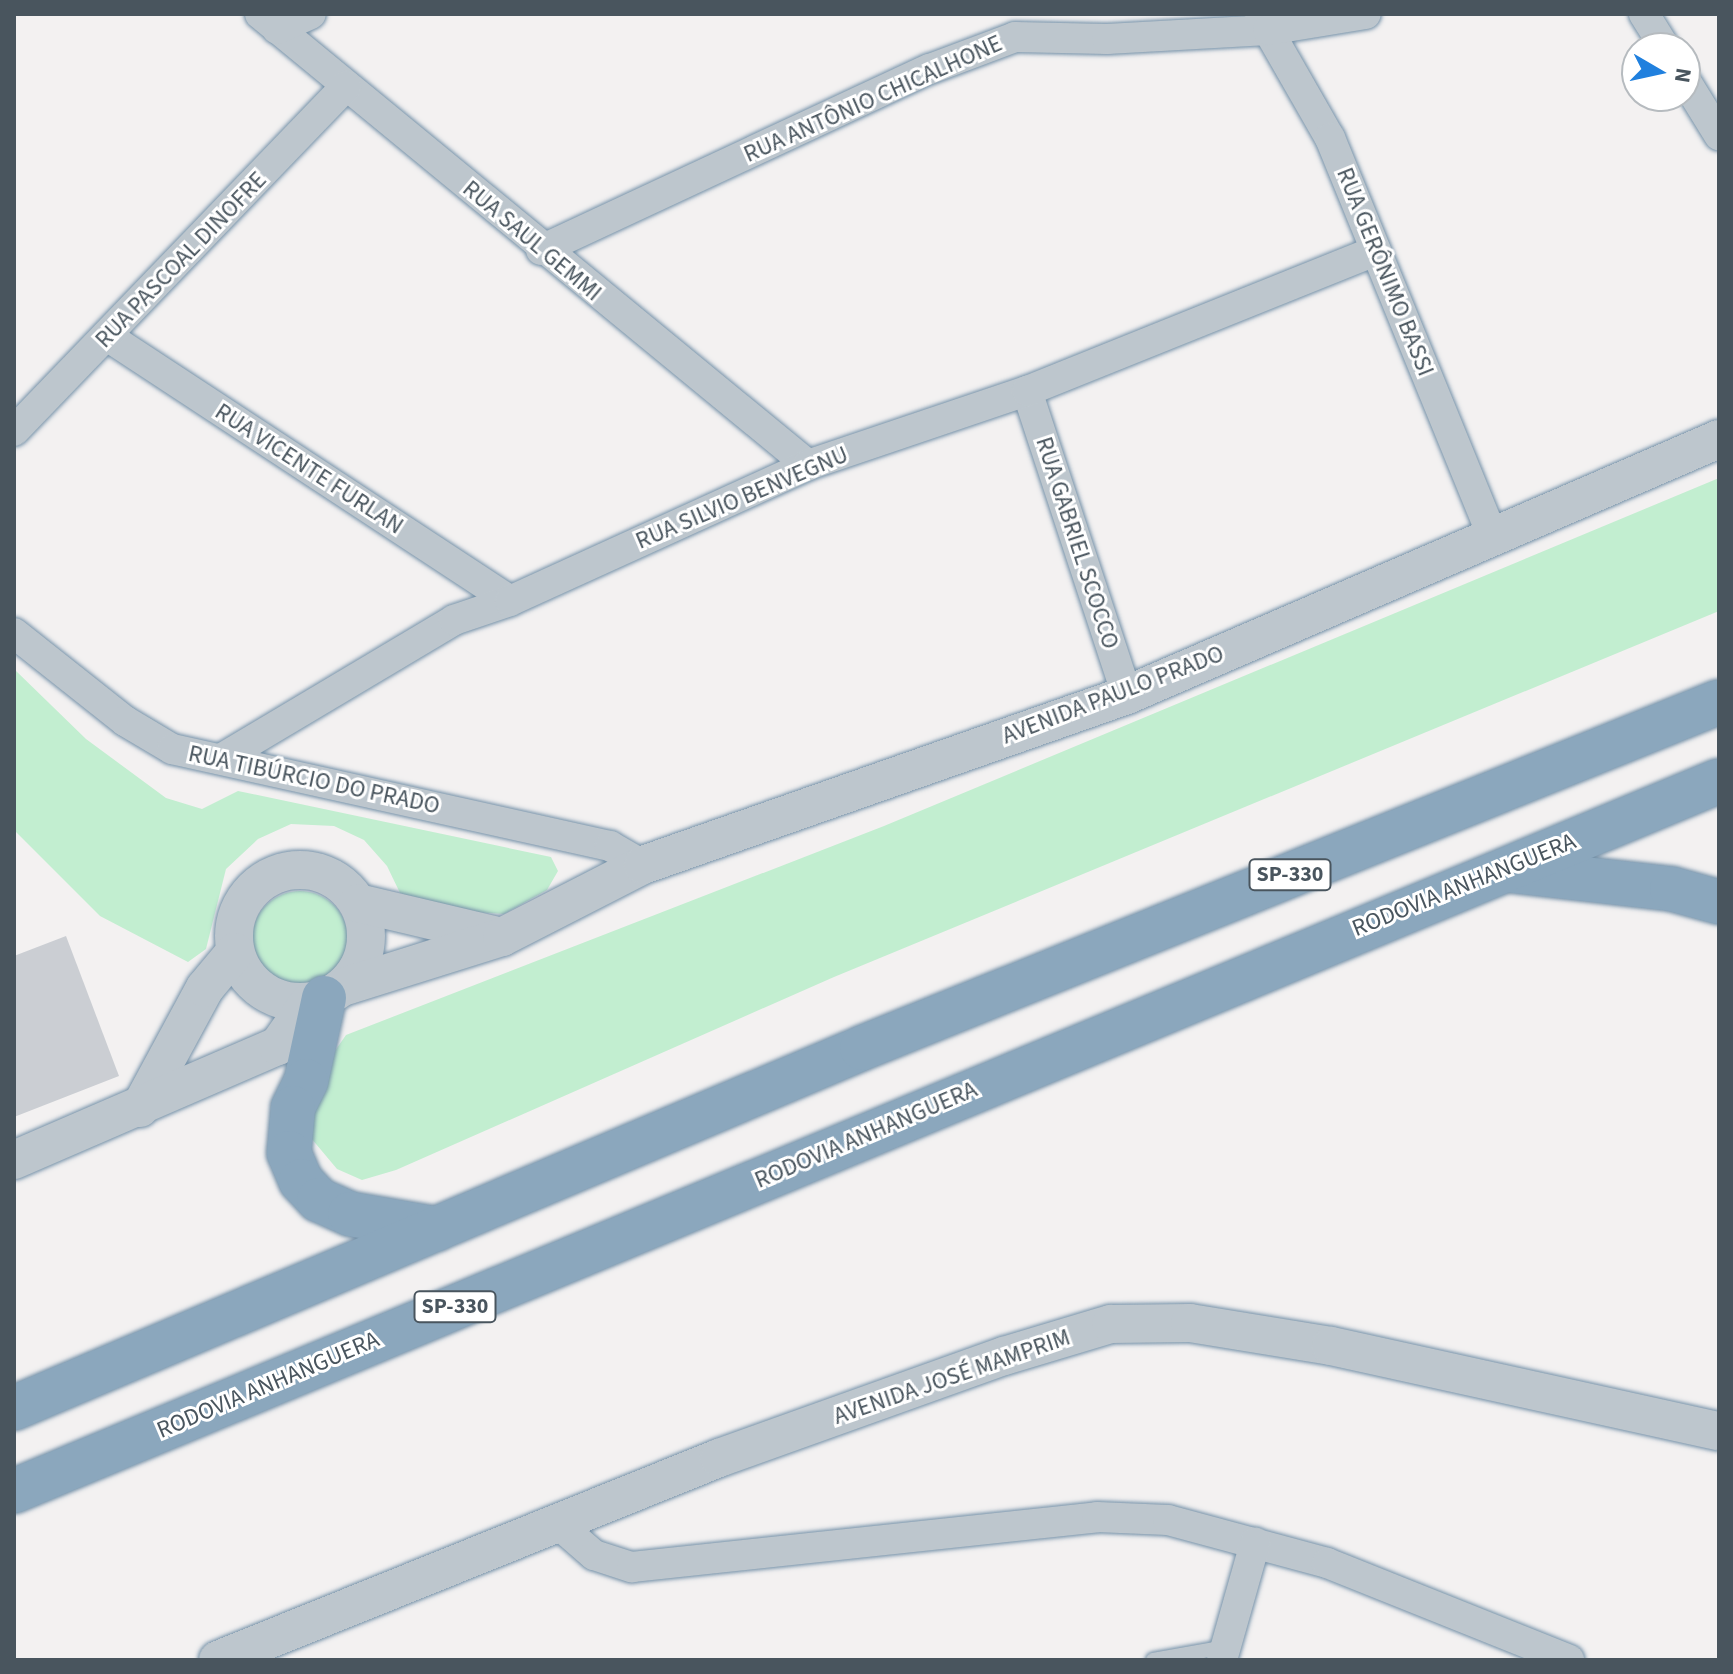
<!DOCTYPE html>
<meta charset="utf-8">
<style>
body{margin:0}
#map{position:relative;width:1733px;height:1674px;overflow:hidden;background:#f3f1f1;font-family:"Source Sans 3",sans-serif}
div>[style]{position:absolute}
.green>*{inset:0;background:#c2eed0}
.round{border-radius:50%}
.building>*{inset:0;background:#cbced3}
.roads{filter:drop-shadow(0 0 2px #7692a9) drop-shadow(0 0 2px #7692a9)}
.service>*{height:14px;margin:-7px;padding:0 7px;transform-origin:7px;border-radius:7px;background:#bdc6cd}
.minor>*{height:30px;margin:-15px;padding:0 15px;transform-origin:15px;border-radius:15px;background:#bdc6cd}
.tertiary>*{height:38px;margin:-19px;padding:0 19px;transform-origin:19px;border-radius:19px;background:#bdc6cd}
.tertiary>.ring{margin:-19px;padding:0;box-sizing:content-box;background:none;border:38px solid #bdc6cd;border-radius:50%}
.motorway>*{height:44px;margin:-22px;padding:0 22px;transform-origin:22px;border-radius:22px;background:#8ba7bd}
span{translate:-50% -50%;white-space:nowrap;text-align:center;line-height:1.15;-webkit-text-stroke:6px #fff;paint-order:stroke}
.shield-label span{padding:2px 6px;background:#fff;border:2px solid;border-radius:6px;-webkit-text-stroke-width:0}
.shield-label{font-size:22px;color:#49555e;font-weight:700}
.street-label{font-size:24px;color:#49555e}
.frame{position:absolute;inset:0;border:16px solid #49555e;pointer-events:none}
.north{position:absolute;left:1621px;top:32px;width:80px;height:80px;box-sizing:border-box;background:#fff;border:2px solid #b6bbbf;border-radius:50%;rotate:99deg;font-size:22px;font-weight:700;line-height:32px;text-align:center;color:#49555e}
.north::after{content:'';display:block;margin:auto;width:28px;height:36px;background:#2080de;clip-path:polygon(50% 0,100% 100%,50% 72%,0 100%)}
</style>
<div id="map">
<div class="green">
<div style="clip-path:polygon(1719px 478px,1719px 611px,834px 977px,396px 1170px,362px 1180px,337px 1169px,311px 1138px,312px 1084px,346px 1035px,884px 826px)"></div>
<div style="clip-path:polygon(14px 669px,86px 739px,166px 798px,202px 809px,238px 791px,551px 857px,558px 871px,547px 890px,504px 914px,445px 910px,400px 893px,387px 866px,364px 840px,334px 826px,291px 824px,258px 839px,226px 869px,206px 949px,188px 962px,100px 916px,14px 830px)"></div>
<div class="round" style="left:252px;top:891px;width:96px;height:96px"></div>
</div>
<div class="building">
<div style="clip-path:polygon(66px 936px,119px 1076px,14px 1117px,14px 956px)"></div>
</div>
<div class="roads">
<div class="service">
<div style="left:1153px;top:1660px;width:73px;rotate:-10.2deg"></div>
</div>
<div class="minor">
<div style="left:260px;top:14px;width:710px;rotate:39.45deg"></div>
<div style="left:1644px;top:14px;width:40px;rotate:58deg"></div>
<div style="left:1260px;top:16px;width:141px;rotate:60.2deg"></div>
<div style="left:1330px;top:138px;width:432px;rotate:67.8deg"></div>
<div style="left:277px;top:29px;width:37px;rotate:-24deg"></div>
<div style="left:1685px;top:80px;width:65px;rotate:58.3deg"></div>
<div style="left:541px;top:250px;width:429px;rotate:-25deg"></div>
<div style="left:930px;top:69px;width:91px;rotate:-20.6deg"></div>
<div style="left:1015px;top:37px;width:92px;rotate:1.2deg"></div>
<div style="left:1107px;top:39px;width:161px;rotate:-3.2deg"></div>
<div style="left:1268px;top:30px;width:99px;rotate:-9.3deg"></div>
<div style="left:107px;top:336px;width:482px;rotate:33.3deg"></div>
<div style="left:1027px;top:391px;width:320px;rotate:71.8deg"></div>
<div style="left:14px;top:431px;width:479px;rotate:-46.1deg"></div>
<div style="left:14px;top:633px;width:142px;rotate:38.4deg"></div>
<div style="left:125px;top:721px;width:55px;rotate:30.8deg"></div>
<div style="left:172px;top:749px;width:449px;rotate:12.5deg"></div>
<div style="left:610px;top:846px;width:38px;rotate:30deg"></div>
<div style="left:221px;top:759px;width:271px;rotate:-30.8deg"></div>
<div style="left:454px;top:620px;width:59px;rotate:-18.7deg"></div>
<div style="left:510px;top:601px;width:328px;rotate:-24.5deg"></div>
<div style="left:808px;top:465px;width:231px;rotate:-18.7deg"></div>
<div style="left:1027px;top:391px;width:376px;rotate:-21.9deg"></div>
<div style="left:557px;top:1523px;width:49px;rotate:40.9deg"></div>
<div style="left:594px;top:1555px;width:40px;rotate:18deg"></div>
<div style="left:632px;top:1567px;width:468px;rotate:-6.1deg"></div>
<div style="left:1097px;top:1517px;width:71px;rotate:2.4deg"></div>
<div style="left:1168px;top:1520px;width:165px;rotate:15.1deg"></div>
<div style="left:1327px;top:1563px;width:261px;rotate:21.8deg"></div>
<div style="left:1222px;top:1660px;width:122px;rotate:-74.2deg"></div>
</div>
<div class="tertiary">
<div class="ring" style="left:234px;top:870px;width:94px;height:94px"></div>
<div style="left:358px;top:903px;width:148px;rotate:13.3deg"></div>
<div style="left:343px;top:987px;width:167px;rotate:-17.5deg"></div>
<div style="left:502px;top:937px;width:158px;rotate:-27.1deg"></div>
<div style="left:643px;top:865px;width:513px;rotate:-19.35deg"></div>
<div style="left:1127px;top:695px;width:645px;rotate:-23.39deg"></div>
<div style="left:140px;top:1108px;width:136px;rotate:-61.6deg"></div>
<div style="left:205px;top:988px;width:47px;rotate:-50.2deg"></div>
<div style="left:14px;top:1160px;width:288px;rotate:-23.4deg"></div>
<div style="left:278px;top:1046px;width:54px;rotate:-54.8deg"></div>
<div style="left:218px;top:1660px;width:540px;rotate:-21.96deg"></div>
<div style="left:719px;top:1458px;width:303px;rotate:-19.7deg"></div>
<div style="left:1004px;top:1356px;width:112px;rotate:-16.7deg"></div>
<div style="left:1111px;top:1324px;width:79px;rotate:-0.7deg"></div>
<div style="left:1190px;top:1323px;width:143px;rotate:9.3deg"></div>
<div style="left:1331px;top:1346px;width:397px;rotate:12.4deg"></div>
</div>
<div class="motorway">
<div style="left:1506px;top:870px;width:167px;rotate:6.5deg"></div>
<div style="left:1672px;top:889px;width:49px;rotate:15.5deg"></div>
<div style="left:324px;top:998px;width:85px;rotate:102.2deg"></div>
<div style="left:306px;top:1081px;width:30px;rotate:116deg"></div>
<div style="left:293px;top:1108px;width:45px;rotate:95.1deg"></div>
<div style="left:289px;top:1153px;width:30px;rotate:67deg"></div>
<div style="left:301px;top:1181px;width:26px;rotate:47deg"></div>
<div style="left:319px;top:1200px;width:34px;rotate:24deg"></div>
<div style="left:350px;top:1214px;width:88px;rotate:9.8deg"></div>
<div style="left:14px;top:1408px;width:921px;rotate:-23deg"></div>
<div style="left:862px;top:1048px;width:924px;rotate:-21.99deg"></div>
<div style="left:14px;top:1491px;width:1847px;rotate:-22.61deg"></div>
</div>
</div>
<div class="shield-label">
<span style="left:1290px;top:875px">SP-330</span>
<span style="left:455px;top:1307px">SP-330</span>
</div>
<div class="street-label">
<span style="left:873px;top:99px;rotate:-24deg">RUA ANTÔNIO CHICALHONE</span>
<span style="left:532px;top:241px;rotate:40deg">RUA SAUL GEMMI</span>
<span style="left:181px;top:260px;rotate:-46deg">RUA PASCOAL DINOFRE</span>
<span style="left:1385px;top:272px;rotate:68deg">RUA GERÔNIMO BASSI</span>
<span style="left:309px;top:469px;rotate:33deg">RUA VICENTE FURLAN</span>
<span style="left:742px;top:498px;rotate:-23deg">RUA SILVIO BENVEGNU</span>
<span style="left:1077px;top:543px;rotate:72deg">RUA GABRIEL SCOCCO</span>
<span style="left:1113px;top:695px;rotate:-21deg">AVENIDA PAULO PRADO</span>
<span style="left:314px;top:780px;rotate:12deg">RUA TIBÚRCIO DO PRADO</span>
<span style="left:1464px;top:885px;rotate:-22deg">RODOVIA ANHANGUERA</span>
<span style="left:866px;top:1135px;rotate:-23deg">RODOVIA ANHANGUERA</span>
<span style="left:952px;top:1377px;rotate:-19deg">AVENIDA JOSÉ MAMPRIM</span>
<span style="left:268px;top:1385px;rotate:-23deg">RODOVIA ANHANGUERA</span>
</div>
<div class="frame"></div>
<div class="north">N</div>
</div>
